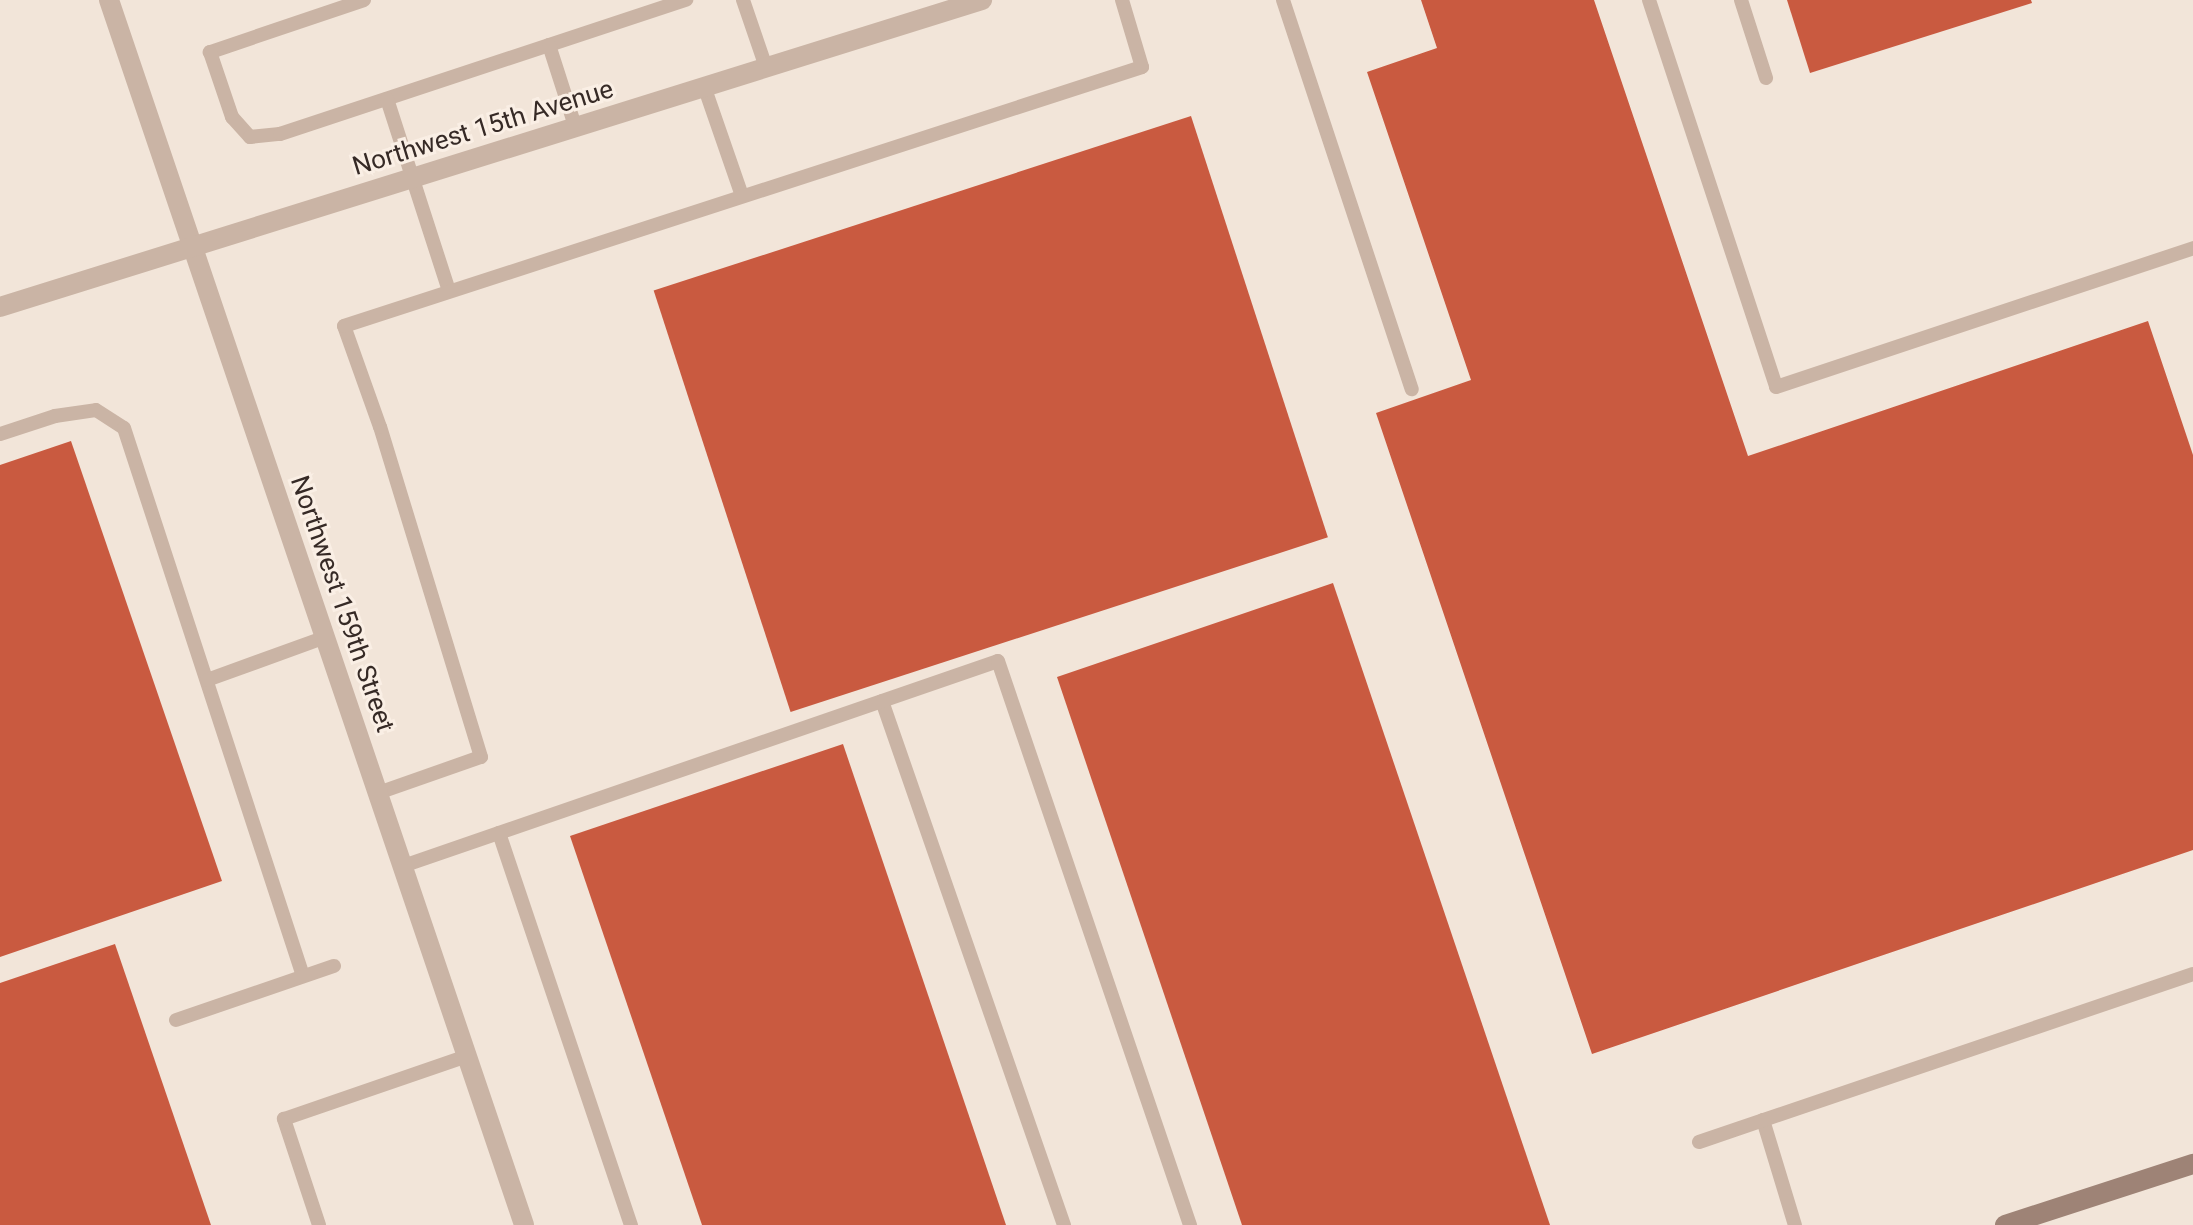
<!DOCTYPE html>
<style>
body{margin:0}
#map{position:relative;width:2193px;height:1225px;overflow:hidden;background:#f2e5d9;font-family:Roboto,sans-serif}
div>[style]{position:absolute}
.building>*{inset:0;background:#c95a40;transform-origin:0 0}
.lane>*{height:14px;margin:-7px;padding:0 7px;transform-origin:7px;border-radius:7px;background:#cab4a5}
.street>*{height:20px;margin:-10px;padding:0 10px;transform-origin:10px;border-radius:10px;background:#cab4a5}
.secondary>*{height:20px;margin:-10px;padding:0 10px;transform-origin:10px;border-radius:10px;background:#9e8376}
span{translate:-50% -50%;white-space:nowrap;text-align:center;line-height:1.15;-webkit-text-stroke:6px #faefe5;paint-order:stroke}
.street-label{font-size:26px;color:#362a26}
</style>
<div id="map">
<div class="building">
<div style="clip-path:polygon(1421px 0,1594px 0,1748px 456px,2148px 321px,2193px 455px,2193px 850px,1592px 1054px,1376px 413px,1471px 380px,1367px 72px,1437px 48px)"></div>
<div style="clip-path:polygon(1787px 0,2031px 0,2032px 3px,1810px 73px)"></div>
<div style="left:1191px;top:116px;width:443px;height:565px;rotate:72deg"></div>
<div style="clip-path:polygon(71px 441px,222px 881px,0 957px,0 465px)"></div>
<div style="clip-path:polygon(1333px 583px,1550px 1225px,1242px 1225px,1057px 677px)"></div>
<div style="clip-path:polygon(843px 744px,1006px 1225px,702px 1225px,570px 836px)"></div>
<div style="clip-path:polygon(115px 944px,211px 1225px,0 1225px,0 983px)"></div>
</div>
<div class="lane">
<div style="left:364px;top:0;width:163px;rotate:161.3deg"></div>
<div style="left:210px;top:52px;width:69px;rotate:71.3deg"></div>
<div style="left:232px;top:117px;width:27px;rotate:48deg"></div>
<div style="left:250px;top:137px;width:30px;rotate:-6deg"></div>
<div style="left:280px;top:134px;width:428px;rotate:-18.3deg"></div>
<div style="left:743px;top:0;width:71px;rotate:71.1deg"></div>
<div style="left:1283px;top:0;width:410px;rotate:71.7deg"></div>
<div style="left:1649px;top:0;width:407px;rotate:71.8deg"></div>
<div style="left:1776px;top:387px;width:440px;rotate:-18.4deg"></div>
<div style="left:1741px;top:0;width:82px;rotate:72.2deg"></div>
<div style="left:549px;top:45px;width:85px;rotate:72.2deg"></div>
<div style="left:704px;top:86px;width:116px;rotate:70.9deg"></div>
<div style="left:387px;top:99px;width:202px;rotate:72.1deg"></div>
<div style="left:0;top:434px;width:58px;rotate:-18.1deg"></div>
<div style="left:55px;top:416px;width:41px;rotate:-8.3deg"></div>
<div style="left:96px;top:410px;width:33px;rotate:33deg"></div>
<div style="left:124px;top:428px;width:576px;rotate:71.91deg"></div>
<div style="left:207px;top:680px;width:127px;rotate:-19.9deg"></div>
<div style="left:882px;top:701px;width:555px;rotate:70.85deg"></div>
<div style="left:378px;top:793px;width:109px;rotate:-19.3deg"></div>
<div style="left:481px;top:757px;width:345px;rotate:-107deg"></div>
<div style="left:380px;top:427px;width:107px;rotate:-109.6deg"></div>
<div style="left:344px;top:326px;width:839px;rotate:-17.98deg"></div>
<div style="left:1142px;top:67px;width:70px;rotate:-106.6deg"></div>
<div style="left:499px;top:833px;width:414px;rotate:71.4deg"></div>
<div style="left:403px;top:866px;width:629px;rotate:-19.01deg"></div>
<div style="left:998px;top:661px;width:596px;rotate:71.2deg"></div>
<div style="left:176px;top:1020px;width:167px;rotate:-18.9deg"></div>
<div style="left:1763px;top:1120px;width:110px;rotate:73.1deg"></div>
<div style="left:1699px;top:1142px;width:522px;rotate:-18.78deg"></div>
<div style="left:319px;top:1225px;width:112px;rotate:-108.3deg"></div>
<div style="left:284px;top:1119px;width:194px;rotate:-19deg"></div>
</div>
<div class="street">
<div style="left:109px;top:0;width:1293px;rotate:71.28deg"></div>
<div style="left:0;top:307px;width:1029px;rotate:-17.36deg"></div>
</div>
<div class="secondary">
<div style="left:2005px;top:1225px;width:198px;rotate:-18deg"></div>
</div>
<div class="street-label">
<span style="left:483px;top:128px;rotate:-17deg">Northwest 15th Avenue</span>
<span style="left:342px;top:604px;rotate:71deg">Northwest 159th Street</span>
</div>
</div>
